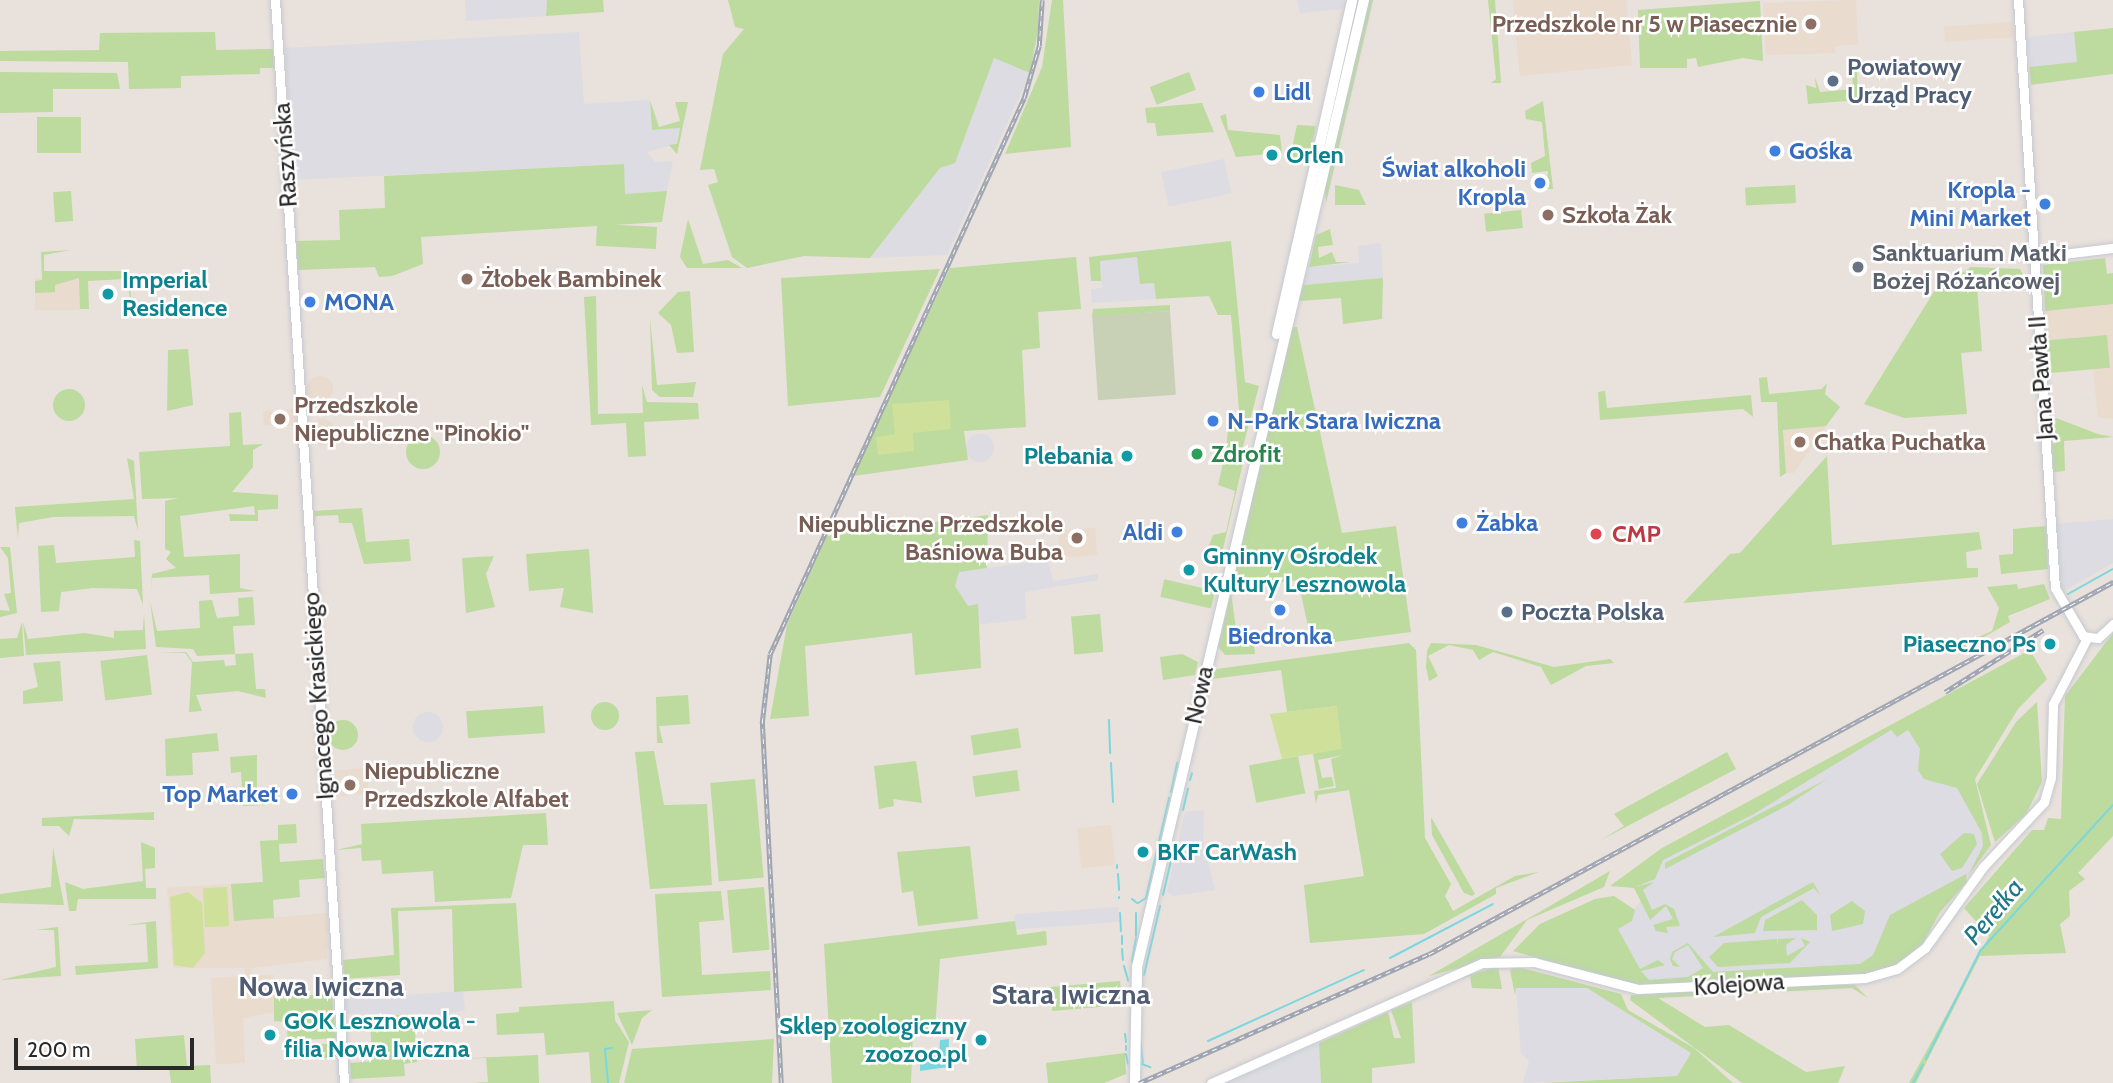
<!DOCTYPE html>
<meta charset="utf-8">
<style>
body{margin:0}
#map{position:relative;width:2113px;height:1083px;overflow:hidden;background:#e9e1dc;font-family:Cabin,sans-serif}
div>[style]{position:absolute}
.industrial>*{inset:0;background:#dcdce2;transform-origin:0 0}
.round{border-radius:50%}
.education>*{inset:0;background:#e9dbcd;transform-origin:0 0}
.green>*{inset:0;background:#bdda9f;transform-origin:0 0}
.cemetery>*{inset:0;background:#c8d1b5;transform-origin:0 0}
.pitch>*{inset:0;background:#cfe09b;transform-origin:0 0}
.water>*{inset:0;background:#7bd7df}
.stream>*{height:2px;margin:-1px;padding:0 1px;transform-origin:1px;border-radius:1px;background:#7bd7df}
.roads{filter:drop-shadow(0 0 2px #c4c9d1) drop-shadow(0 0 2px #c4c9d1)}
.tertiary>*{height:9px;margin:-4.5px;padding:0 4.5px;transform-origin:4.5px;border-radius:4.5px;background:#fff}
.secondary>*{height:10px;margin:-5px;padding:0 5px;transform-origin:5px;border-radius:5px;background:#fff}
.rail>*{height:4.5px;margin-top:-2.25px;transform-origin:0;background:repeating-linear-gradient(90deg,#fff 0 5px,#9fa5b1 0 10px);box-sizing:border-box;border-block:2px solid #9fa5b1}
.dots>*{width:19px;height:19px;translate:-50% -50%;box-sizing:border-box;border:4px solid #fff;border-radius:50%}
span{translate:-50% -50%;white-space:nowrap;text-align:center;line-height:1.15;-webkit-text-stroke:5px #fff;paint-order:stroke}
.education-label{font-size:24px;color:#785e54;font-weight:700}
.right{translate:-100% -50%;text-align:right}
.left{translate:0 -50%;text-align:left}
.service-label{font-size:24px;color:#4e5e75;font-weight:700}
.shop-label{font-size:24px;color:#366cbe;font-weight:700}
.street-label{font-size:24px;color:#292929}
.culture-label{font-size:24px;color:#0d838f;font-weight:700}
.worship-label{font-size:24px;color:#5b616d;font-weight:700}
.leisure-label{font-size:24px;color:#27864d;font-weight:700}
.health-label{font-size:24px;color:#be3a42;font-weight:700}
.water-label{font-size:26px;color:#1d7788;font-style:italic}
.quarter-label{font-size:28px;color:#4f5c73;font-weight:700}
.scale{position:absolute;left:14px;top:1038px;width:180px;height:32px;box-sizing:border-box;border:4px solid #292929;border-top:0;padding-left:9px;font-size:21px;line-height:24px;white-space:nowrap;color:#292929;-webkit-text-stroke:5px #fff;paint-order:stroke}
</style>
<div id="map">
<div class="industrial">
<div style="clip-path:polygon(465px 0,547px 0,546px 16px,466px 21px)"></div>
<div style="clip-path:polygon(1297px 0,1344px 0,1342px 9px,1300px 13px)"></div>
<div style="clip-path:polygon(579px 32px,584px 104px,650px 100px,652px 130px,680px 128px,676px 144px,647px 152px,655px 162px,673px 161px,667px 191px,625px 194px,623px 164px,293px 180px,285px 48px)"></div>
<div style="left:2074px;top:32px;width:31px;height:47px;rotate:84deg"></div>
<div style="clip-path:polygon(994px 58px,1030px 73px,947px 255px,870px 258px,940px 168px,955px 163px)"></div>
<div style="left:1224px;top:159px;width:35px;height:64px;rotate:78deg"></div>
<div style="clip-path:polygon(1381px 243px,1383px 278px,1303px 285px,1309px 267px,1359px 263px,1358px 246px)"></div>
<div style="clip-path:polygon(1138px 257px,1140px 284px,1154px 283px,1156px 299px,1092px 303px,1091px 289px,1102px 288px,1099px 261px)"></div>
<div class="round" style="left:966px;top:434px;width:28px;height:28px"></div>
<div style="clip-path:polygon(2113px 519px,2113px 563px,2062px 592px,2057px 524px)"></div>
<div style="clip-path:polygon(1048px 560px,1053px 581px,1098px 574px,1098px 580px,1025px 592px,1026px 619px,924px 631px,917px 577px)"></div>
<div class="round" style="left:413px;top:712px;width:30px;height:30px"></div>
<div style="clip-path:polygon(1891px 729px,1897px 737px,1908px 730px,1920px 749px,1949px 767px,1984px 833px,1987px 847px,1968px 876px,1894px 916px,1872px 966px,1642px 981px,1617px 928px,1642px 900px,1634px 884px,1649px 864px)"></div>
<div style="clip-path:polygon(1204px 810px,1203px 841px,1215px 890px,1173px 896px,1167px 892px,1185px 812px)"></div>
<div style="left:1118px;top:907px;width:15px;height:104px;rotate:86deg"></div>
<div style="clip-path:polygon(1516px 988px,1587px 988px,1691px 1053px,1677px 1076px,1523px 1083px,1529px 1061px,1521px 1053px)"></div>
<div style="clip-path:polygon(463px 991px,465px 1010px,443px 1015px,346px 1014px,345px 999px)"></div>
<div style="clip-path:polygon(1319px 1043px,1321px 1083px,1227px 1083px,1245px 1075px)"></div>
</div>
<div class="education">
<div style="clip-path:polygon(1513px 0,1626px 0,1632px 65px,1520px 76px)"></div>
<div style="clip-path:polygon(1856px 0,1858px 44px,1835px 46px,1835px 53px,1766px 55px,1763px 3px)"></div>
<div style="left:2013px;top:22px;width:15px;height:69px;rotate:86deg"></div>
<div style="clip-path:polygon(2113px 273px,2113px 419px,2098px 417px,2093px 371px,2107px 335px,2047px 340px,2045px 308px)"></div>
<div style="left:80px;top:278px;width:32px;height:45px;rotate:90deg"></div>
<div class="round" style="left:307px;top:376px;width:26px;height:26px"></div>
<div style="clip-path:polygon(295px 409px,296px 426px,264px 425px,263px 411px)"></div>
<div class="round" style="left:309px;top:419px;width:26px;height:26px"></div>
<div style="clip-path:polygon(1826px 426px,1794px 473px,1786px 473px,1783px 430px)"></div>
<div style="left:1095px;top:528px;width:27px;height:37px;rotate:86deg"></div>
<div style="clip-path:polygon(366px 768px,368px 787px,362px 794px,333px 797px,331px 771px)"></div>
<div style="left:1111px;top:825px;width:40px;height:34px;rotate:84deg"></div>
<div style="clip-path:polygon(231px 884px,235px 921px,328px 913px,327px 959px,251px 968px,251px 976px,274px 975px,275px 1012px,243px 1018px,245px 1063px,216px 1064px,211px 978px,245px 976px,245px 968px,173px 968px,167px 888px)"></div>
</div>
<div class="green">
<div style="clip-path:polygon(547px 0,603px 0,604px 12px,546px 16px)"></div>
<div style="clip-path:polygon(728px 0,1039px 0,1038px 30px,1030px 73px,994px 58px,955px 163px,940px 168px,870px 258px,804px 256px,747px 268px,732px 257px,708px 185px,718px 182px,714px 169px,700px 170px,723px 54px,744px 29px,735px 27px)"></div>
<div style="clip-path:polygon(1052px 0,1063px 0,1071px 147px,1005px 154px,1042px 67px)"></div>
<div style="clip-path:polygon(1367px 0,1373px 0,1326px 203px,1325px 190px)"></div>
<div style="clip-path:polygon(1488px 0,1495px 0,1501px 83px,1491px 83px,1496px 79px)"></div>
<div style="clip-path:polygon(1760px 1px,1763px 61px,1743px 58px,1698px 67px,1696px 58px,1687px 59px,1687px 68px,1640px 68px,1638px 10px)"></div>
<div style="clip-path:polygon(2113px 28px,2113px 74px,2031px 85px,2029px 67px,2077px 62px,2074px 32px)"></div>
<div style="clip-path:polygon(215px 32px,216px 50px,273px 49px,274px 68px,260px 68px,260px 74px,181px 76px,181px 88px,129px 89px,128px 62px,0 61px,0 51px,99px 50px,100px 33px)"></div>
<div style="clip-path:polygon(1852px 71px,1857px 71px,1858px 100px,1808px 104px,1806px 85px,1816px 88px,1815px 77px,1820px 92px,1853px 89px)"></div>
<div style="clip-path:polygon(0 72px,117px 73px,120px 89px,53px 89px,53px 112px,0 113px)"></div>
<div style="left:1189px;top:72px;width:19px;height:42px;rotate:69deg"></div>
<div style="clip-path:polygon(650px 100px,659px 127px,680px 121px,675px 102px,688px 102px,677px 154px,669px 145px,677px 144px,680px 128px,652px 130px)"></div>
<div style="clip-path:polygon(1543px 101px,1553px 189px,1546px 189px,1548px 171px,1532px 173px,1531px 163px,1545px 156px,1542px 122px,1526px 119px,1525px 111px)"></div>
<div style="clip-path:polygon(1202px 103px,1214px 132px,1157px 136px,1155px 123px,1147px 123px,1145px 108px)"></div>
<div style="clip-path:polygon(1226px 114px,1228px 130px,1280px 135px,1282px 153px,1236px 157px,1220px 116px)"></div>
<div style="left:81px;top:117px;width:36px;height:44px;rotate:90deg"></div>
<div style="clip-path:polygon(1297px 125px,1316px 126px,1309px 159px,1290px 158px)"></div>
<div style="clip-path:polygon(624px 164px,625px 194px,667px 191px,662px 222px,421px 237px,423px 264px,392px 276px,379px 277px,375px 267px,298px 270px,296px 241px,340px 240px,339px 210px,385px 208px,384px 176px)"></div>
<div style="clip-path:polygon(1335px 185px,1359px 190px,1366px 205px,1335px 205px)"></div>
<div style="left:1795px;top:185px;width:18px;height:50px;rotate:87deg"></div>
<div style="left:71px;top:191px;width:30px;height:18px;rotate:86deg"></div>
<div style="left:1521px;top:210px;width:18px;height:37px;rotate:84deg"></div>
<div style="clip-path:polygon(688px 219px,703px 264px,728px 260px,742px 268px,687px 268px,680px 257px)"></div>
<div style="left:657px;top:227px;width:22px;height:60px;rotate:93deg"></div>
<div style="clip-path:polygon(1330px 229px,1333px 245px,1318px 247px,1319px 258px,1332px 252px,1336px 262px,1351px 262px,1309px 267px,1316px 235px)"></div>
<div style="clip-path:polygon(1231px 241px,1245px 382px,1259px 386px,1241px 454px,1226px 450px,1228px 430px,1240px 422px,1231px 315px,1218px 315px,1209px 296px,1156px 299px,1154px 283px,1140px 284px,1137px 257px,1100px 261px,1101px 281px,1091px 281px,1089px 257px)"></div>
<div style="clip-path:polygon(71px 250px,44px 255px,44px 271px,124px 271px,129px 275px,132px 306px,126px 279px,88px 281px,89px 309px,80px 309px,79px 278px,55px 285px,55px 292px,35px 293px,35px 281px,42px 280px,41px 252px)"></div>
<div style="clip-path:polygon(1076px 257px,1081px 309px,1038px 312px,1040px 348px,1022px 350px,1026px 427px,964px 431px,968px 460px,853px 476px,950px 268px)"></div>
<div style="clip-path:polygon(2105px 258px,2107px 274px,2113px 273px,2113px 304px,2045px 311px,2043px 265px)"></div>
<div style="clip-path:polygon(1971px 267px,2020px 269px,2027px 282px,1977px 287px,1982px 351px,1961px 353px,1967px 414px,1904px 418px,1864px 404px,1935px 290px)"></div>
<div style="clip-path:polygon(940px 269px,880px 397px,788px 406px,781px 278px)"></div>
<div style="clip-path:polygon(1383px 278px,1382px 319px,1343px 324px,1341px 298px,1299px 301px,1303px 285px)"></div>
<div style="clip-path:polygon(690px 291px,694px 352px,677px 353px,671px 325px,658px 313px,678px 292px)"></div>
<div style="clip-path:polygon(596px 296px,598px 414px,643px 413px,642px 385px,647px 402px,698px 403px,699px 419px,644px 422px,646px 456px,628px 457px,626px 423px,591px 425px,584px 297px)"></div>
<div style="clip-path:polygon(1170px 305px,1170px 311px,1092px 317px,1093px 309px)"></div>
<div style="clip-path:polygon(650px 319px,657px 385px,696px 382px,693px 397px,660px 397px,652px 390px)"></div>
<div style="clip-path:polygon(1291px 327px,1297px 327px,1342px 533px,1396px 526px,1411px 632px,1312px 645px,1298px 580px,1232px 588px)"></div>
<div style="left:2107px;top:335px;width:33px;height:63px;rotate:85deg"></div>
<div style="clip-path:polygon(188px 349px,193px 405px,167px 411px,168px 350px)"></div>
<div style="clip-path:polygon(1767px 377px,1769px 394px,1822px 389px,1827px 383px,1825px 394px,1840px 407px,1826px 426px,1783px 430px,1786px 473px,1780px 477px,1777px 402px,1761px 402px,1759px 378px)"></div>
<div class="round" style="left:53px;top:389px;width:32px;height:32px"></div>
<div style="clip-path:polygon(1605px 391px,1607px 408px,1751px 395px,1753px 417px,1743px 409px,1600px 420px,1598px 392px)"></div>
<div style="clip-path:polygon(241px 412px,243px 445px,263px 444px,253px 450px,253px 467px,232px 492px,278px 495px,278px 509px,258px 510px,258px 521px,230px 521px,229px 514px,255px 515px,254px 506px,180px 516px,184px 557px,240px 554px,240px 588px,255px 591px,210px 594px,209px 575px,152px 578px,150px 600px,152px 574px,176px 568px,166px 559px,171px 552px,165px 549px,165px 501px,179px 498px,142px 499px,139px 452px,230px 446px,229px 413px)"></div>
<div style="clip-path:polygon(2056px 418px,2098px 434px,2113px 437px,2064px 441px,2065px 471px,2053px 472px,2050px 425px)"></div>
<div class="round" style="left:406px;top:435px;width:34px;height:34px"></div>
<div style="clip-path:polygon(1827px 456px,1832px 545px,1979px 532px,1982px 549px,1966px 552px,1967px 568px,1978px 568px,1978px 577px,1683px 603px,1730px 554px,1740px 553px)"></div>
<div style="clip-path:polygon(127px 458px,134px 461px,138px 531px,134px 516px,53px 517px,19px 523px,18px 539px,15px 507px,134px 499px)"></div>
<div style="clip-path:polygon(1224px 459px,1243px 463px,1223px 549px,1213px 551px,1208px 548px,1213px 535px,1226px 532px,1235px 491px,1218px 485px)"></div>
<div style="clip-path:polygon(362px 508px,366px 542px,409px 539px,411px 561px,364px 564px,352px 523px,339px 523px,338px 515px,316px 516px,314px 525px,313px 511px)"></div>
<div style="clip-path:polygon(988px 515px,987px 568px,959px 572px,955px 586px,968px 606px,978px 604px,981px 668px,915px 675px,912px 633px,805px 646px,809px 716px,770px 719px,787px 625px,827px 536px)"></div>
<div style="clip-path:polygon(2046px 526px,2048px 569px,2001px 574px,1999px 555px,2013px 554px,2013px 529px)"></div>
<div style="clip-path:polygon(134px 540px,140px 541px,143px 605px,137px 589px,93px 588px,61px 592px,59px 611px,41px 612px,38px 546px,54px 545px,56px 563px,69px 562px,135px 557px)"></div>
<div style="clip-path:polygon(10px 547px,17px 613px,0 617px,0 610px,10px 611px,4px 594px,11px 593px,8px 558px,0 547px)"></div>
<div style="clip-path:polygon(589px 549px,593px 613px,560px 607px,564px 588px,529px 591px,526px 554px)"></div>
<div style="clip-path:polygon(494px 556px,486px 574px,495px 607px,466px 613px,462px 558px)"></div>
<div style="clip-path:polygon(2017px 584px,2018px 589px,2044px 584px,2050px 599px,2008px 616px,2010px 622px,1953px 655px,1951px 649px,1992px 631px,1999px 608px,1987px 587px)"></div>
<div style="left:1215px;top:591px;width:18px;height:52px;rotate:103deg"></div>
<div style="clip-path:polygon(1231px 592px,1238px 644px,1254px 645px,1255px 654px,1225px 655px,1218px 647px)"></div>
<div style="clip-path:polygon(253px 597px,255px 625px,233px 626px,235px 654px,253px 653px,256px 689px,265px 689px,266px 698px,238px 691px,196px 695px,202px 711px,189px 712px,192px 662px,185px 653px,159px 653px,186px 652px,193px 662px,224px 660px,225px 666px,236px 665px,235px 654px,197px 656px,193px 649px,156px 647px,150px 601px,157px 631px,200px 628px,199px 601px,212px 600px,217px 618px,239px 616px,238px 598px)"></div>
<div style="clip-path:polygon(144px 613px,146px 649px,26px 655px,23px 622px,28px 639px,85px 633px,114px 638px,114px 631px,143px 630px)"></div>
<div style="left:1100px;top:614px;width:38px;height:29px;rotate:85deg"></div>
<div style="clip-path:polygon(22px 622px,24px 656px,0 658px,0 639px,17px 638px)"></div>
<div style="clip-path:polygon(2113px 633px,2113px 836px,2078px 873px,2085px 879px,2069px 891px,2070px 916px,2060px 924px,2066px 953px,1980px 956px,1916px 1083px,1909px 1083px,1989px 936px,1964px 908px,2032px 830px,2044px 830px,2048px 818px,2061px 819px,2065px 696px)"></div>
<div style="clip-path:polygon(1409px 643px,1416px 650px,1425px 838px,1451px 884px,1445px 896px,1453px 911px,1515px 876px,1539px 872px,1496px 888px,1496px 894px,1424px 934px,1310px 943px,1304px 885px,1364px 876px,1349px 790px,1318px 795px,1316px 804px,1314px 791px,1336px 788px,1331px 759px,1343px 755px,1318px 760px,1322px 778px,1332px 777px,1334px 786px,1319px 789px,1313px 754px,1337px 706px,1287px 712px,1281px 670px,1212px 679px,1205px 694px,1210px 676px,1217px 669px)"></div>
<div style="clip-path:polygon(1431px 643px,1476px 645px,1554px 667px,1610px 659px,1614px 663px,1586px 666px,1551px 685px,1541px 667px,1493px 652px,1479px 660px,1473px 650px,1449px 645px,1428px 656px,1438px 676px,1429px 681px,1426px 667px,1427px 651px)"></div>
<div style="clip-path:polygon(2030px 650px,2047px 679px,2018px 709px,1975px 779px,1991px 845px,1968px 876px,1983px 846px,1982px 833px,1957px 788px,1924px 779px,1918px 770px,1920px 749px,1908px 730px,1897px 737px,1891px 730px,1752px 815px,1663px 860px,1655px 879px,1635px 887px,1654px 882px,1643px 890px,1652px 910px,1665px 904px,1674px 909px,1680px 926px,1666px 927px,1668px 933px,1656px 931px,1653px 925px,1673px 919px,1666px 906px,1650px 920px,1634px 888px,1610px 886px,1662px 848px)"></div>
<div style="clip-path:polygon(1182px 654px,1198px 662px,1195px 675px,1163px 680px,1160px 657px)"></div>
<div style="left:147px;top:655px;width:40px;height:47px;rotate:83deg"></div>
<div style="clip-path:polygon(60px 661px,63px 701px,23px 704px,23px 691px,38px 687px,33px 663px)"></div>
<div style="clip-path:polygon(688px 695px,690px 724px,659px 726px,663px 743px,657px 743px,656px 697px)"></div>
<div class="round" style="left:591px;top:702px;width:28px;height:28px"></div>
<div style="clip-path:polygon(2037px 702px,2042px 782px,2026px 814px,1995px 842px,1977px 784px,2016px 722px)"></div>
<div style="left:543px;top:706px;width:27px;height:77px;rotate:86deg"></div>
<div class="round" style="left:328px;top:720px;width:30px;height:30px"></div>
<div style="left:1018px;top:728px;width:20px;height:48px;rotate:81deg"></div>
<div style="clip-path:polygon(217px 733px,219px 751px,192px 753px,193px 775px,166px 776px,165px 739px)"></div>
<div style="clip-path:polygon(654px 751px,664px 805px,707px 804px,712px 885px,650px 889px,635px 752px)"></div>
<div style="clip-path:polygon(1727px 752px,1736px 769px,1601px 840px,1624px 826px,1614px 814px)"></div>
<div style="clip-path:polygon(257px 755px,257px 790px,265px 790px,266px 805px,243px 806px,241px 772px,231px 773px,230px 757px)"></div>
<div style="left:1298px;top:756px;width:38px;height:50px;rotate:79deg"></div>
<div style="clip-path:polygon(916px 761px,922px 803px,893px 799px,894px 806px,879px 809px,874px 766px)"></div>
<div style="left:1017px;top:770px;width:21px;height:45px;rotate:82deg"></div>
<div style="left:755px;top:779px;width:99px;height:45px;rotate:85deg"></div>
<div style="clip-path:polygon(1827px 779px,1788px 805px,1665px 869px,1665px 863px)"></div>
<div style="clip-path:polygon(154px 812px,154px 820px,74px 819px,69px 836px,59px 826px,42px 826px,42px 818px)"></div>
<div style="clip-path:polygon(546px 813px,548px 845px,523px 845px,511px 898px,435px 902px,433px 871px,382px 874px,381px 860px,362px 861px,361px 848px,336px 850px,362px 844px,361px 824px)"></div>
<div style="clip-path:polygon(1431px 817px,1475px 894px,1472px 896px,1464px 893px,1432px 835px)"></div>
<div style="clip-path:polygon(296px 824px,297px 843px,279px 844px,280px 862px,323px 859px,325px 878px,299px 880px,300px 897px,273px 900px,274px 918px,234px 921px,231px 884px,263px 882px,260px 841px,278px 840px,278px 825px)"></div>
<div style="clip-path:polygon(1964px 833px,1974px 834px,1977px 844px,1962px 868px,1952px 871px,1940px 854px)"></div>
<div style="clip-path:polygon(141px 842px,155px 848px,155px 868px,145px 869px,146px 888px,156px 888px,156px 899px,78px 899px,76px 911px,69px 911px,65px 882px,83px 889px,143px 881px)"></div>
<div style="clip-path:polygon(970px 846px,978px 919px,918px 926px,913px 891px,902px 893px,897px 852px)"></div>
<div style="clip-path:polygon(53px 847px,64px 905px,0 903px,0 894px,51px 887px)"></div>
<div style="clip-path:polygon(1610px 871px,1604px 887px,1527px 920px,1500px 957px,1429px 976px)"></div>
<div style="clip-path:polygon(1966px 874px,1967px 882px,1940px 912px,1922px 945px,1894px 966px,1866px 974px,1632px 986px,1513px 951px,1540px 924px,1595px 899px,1614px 896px,1635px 910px,1632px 921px,1618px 929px,1640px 969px,1658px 960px,1665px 965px,1641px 971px,1649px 980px,1688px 977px,1703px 968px,1688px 945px,1675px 952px,1672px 959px,1680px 967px,1673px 966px,1670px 959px,1672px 952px,1688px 943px,1713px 972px,1860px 964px,1873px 955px,1890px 915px)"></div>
<div style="clip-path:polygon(1813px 882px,1821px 896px,1814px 888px,1761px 917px,1755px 933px,1713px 937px)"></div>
<div style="left:764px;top:887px;width:63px;height:37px;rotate:85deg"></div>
<div style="clip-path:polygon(721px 891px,724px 920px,699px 922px,702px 975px,770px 971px,771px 990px,662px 997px,655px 894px)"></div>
<div style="clip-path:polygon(1802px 900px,1817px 915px,1817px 930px,1763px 931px,1765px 920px)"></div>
<div style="clip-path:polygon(1852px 901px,1865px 911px,1863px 924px,1832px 931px,1830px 915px)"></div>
<div style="clip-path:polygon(516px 903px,522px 988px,454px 992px,452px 909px,398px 911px,400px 975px,344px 979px,343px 960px,394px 955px,391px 908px)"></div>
<div style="clip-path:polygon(156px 921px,158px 968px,76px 975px,75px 966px,148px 962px,146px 924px,127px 925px)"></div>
<div style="clip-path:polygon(1015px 921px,1017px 935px,1046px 931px,1047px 945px,940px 959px,935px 1029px,913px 1031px,911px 1083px,832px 1083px,824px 944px)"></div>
<div style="clip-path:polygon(58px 927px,61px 976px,0 980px,56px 967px,54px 930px,36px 930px)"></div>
<div style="clip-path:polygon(1796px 938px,1786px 945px,1787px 956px,1805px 946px,1801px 938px,1810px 942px,1790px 963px,1718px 967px,1709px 957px,1724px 943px,1777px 939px,1777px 947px,1778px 939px)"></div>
<div style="clip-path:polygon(1498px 966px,1502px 989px,1472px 988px,1470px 976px,1441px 984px)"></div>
<div style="clip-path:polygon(1515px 966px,1621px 994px,1628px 1010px,1694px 1048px,1733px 1083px,1542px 1083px,1677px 1076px,1691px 1053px,1587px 988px,1516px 988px,1515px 995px,1510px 970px)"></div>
<div style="left:1120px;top:981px;width:24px;height:70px;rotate:85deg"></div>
<div style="clip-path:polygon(1818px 985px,1855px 985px,1868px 998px,1852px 988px,1658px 998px,1705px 1027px,1729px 1025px,1806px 1072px,1845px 1066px,1838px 1083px,1742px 1083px,1630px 1000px,1631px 995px)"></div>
<div style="clip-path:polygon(332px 994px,336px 1038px,288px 1041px,286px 1022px,274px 1021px,274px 997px)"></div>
<div style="clip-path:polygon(614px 1001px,615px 1020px,629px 1042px,619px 1083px,591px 1083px,589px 1052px,546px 1055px,544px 1033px,497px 1035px,496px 1014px,519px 1012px,519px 1007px)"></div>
<div style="clip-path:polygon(1412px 1002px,1415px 1063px,1372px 1068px,1372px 1083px,1321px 1083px,1319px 1043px,1388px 1012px,1394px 1038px,1401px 1038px,1391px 1010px)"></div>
<div style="clip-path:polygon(652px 1010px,642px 1018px,632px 1045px,617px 1013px)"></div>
<div style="clip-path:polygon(414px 1014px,417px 1062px,404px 1064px,405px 1076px,351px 1079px,350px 1063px,372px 1061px,370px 1017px)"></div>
<div style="clip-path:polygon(184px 1035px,187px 1066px,210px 1065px,211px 1083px,171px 1083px,169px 1068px,137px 1070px,135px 1039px)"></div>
<div style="clip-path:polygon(774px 1039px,772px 1083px,624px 1083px,632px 1049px)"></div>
<div style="left:337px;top:1043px;width:14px;height:48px;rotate:86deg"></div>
<div style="clip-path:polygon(1125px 1053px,1126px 1074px,1104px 1083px,1048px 1083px,1046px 1063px)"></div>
<div style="clip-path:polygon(538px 1055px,539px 1083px,471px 1083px,488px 1082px,486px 1058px,454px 1059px)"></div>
</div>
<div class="cemetery">
<div style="left:1170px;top:311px;width:84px;height:78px;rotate:86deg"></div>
</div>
<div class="pitch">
<div style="clip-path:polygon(949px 400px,951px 429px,913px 433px,914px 451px,878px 455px,876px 437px,895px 434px,892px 404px)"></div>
<div style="clip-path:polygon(1337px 706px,1342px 749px,1282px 759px,1270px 714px)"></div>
<div style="left:227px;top:887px;width:39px;height:24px;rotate:87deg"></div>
<div style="clip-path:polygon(188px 892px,202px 903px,205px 953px,193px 968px,174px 965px,170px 897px)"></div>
</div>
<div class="water">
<div style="clip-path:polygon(949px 1039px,948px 1067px,920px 1071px,920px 1057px,939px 1055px,940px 1040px)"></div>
</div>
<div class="stream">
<div style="left:2068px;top:594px;width:51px;rotate:-29.1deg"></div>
<div style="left:1109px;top:720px;width:33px;rotate:88deg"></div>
<div style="left:1111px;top:763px;width:39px;rotate:87deg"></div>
<div style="left:1190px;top:780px;width:7px;rotate:-74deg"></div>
<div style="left:1171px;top:792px;width:30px;rotate:-78deg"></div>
<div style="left:1183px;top:810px;width:22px;rotate:-77deg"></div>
<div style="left:1117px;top:865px;width:3px;rotate:90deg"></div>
<div style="left:1118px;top:874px;width:16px;rotate:86deg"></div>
<div style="left:1163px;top:895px;width:44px;rotate:-76.9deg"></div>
<div style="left:1119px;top:897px;width:1px;rotate:90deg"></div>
<div style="left:1132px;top:899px;width:6px;rotate:39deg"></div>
<div style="left:1138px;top:903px;width:9px;rotate:-32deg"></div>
<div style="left:1146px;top:898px;width:103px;rotate:-77deg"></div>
<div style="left:1120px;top:913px;width:18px;rotate:87deg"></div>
<div style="left:1136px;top:913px;width:23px;rotate:90deg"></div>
<div style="left:1122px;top:936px;width:8px;rotate:90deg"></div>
<div style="left:1122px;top:949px;width:11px;rotate:85deg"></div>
<div style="left:1390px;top:958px;width:116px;rotate:-27.7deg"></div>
<div style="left:1132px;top:961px;width:23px;rotate:-80deg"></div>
<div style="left:1124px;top:966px;width:15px;rotate:74deg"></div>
<div style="left:1144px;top:975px;width:71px;rotate:-76.9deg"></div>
<div style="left:1126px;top:1001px;width:1px;rotate:-90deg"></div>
<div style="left:1125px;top:1034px;width:8px;rotate:83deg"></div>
<div style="left:1140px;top:1039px;width:24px;rotate:83deg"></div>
<div style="left:1208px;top:1041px;width:171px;rotate:-24.5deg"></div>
<div style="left:1126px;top:1046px;width:4px;rotate:90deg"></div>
<div style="left:1126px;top:1054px;width:10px;rotate:79deg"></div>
<div style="left:1926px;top:1059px;width:121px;rotate:-63.4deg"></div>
<div style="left:1980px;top:951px;width:197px;rotate:-47.7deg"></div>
<div style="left:1139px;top:1063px;width:12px;rotate:20deg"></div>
<div style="left:608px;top:1083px;width:34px;rotate:-95deg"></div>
<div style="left:605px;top:1049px;width:7px;rotate:-8deg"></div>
<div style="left:1913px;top:1083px;width:21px;rotate:-62deg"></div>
</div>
<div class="roads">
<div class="tertiary">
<div style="left:275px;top:0;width:1085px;rotate:86.35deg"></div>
<div style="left:2018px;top:0;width:589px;rotate:86.4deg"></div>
<div style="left:2055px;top:588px;width:56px;rotate:59.7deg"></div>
<div style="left:2083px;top:636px;width:15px;rotate:8deg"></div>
<div style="left:2098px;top:638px;width:21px;rotate:-43deg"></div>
<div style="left:2031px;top:258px;width:83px;rotate:-7deg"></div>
<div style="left:1211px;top:1083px;width:296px;rotate:-23.9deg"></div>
<div style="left:1482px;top:963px;width:52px;rotate:-1.1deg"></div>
<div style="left:1534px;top:962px;width:107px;rotate:14.6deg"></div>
<div style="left:1638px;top:989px;width:227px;rotate:-2.8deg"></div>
<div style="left:1865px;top:978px;width:33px;rotate:-16deg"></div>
<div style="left:1897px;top:969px;width:35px;rotate:-37deg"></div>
<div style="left:1925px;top:948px;width:100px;rotate:-54.4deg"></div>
<div style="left:1983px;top:867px;width:89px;rotate:-46.8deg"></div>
<div style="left:2044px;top:802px;width:26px;rotate:-74deg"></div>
<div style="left:2051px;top:777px;width:73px;rotate:-88.4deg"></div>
<div style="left:2053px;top:704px;width:74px;rotate:-62.7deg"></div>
</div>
<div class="secondary">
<div style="left:1277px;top:334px;width:342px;rotate:-77.3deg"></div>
<div style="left:1135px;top:1083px;width:116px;rotate:-89deg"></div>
<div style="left:1137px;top:967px;width:993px;rotate:-76.79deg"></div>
</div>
</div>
<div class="rail">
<div style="left:1945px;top:692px;width:116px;rotate:-32.3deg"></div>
<div style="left:781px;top:1083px;width:361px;rotate:-93deg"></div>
<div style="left:762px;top:723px;width:69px;rotate:-83.4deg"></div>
<div style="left:770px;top:654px;width:611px;rotate:-65.45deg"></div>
<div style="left:1024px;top:98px;width:54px;rotate:-73.9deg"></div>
<div style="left:1039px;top:46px;width:46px;rotate:-86.3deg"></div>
<div style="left:1139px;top:1083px;width:317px;rotate:-24deg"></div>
<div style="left:1429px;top:954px;width:779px;rotate:-28.54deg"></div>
</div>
<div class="dots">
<div style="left:1811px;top:24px;background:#8d6e63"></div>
<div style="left:1833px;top:81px;background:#5c6f8a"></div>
<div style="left:1259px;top:92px;background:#3f7fe0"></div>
<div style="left:1775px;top:151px;background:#3f7fe0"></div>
<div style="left:1272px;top:155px;background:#0f9aa8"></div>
<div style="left:1540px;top:183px;background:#3f7fe0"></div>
<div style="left:2045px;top:204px;background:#3f7fe0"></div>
<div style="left:1548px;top:215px;background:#8d6e63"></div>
<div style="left:1858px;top:267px;background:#6b7280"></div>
<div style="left:467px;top:279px;background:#8d6e63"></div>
<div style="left:108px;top:294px;background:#0f9aa8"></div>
<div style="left:310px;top:302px;background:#3f7fe0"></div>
<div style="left:280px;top:419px;background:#8d6e63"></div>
<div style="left:1213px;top:421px;background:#3f7fe0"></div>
<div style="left:1800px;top:442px;background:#8d6e63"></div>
<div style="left:1197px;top:454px;background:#2e9e5b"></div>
<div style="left:1127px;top:456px;background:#0f9aa8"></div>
<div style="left:1462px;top:523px;background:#3f7fe0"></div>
<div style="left:1177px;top:532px;background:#3f7fe0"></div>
<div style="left:1596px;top:534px;background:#e0444e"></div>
<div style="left:1077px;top:538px;background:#8d6e63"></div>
<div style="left:1189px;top:570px;background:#0f9aa8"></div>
<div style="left:1280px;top:610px;background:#3f7fe0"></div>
<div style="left:1507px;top:612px;background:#5c6f8a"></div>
<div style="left:2050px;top:644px;background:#0f9aa8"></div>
<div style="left:350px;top:785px;background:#8d6e63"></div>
<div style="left:292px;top:794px;background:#3f7fe0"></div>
<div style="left:1143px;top:852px;background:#0f9aa8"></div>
<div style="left:270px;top:1035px;background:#0f9aa8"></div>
<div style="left:981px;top:1040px;background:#0f9aa8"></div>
</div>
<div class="education-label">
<span class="right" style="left:1797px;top:24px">Przedszkole nr 5 w Piasecznie</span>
<span class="left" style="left:1562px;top:215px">Szkoła Żak</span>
<span class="left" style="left:481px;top:279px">Żłobek Bambinek</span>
<span class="left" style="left:294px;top:419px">Przedszkole<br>Niepubliczne "Pinokio"</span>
<span class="left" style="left:1814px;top:442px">Chatka Puchatka</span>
<span class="right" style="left:1063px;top:538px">Niepubliczne Przedszkole<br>Baśniowa Buba</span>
<span class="left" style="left:364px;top:785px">Niepubliczne<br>Przedszkole Alfabet</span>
</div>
<div class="service-label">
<span class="left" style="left:1847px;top:81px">Powiatowy<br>Urząd Pracy</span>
<span class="left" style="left:1521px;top:612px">Poczta Polska</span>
</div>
<div class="shop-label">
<span class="left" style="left:1273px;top:92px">Lidl</span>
<span class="left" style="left:1789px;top:151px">Gośka</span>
<span class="right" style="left:1526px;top:183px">Świat alkoholi<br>Kropla</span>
<span class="right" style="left:2031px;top:204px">Kropla -<br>Mini Market</span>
<span class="left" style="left:324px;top:302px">MONA</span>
<span class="left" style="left:1227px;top:421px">N-Park Stara Iwiczna</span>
<span class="left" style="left:1476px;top:523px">Żabka</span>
<span class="right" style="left:1163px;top:532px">Aldi</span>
<span style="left:1280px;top:636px">Biedronka</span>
<span class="right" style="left:278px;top:794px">Top Market</span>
</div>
<div class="street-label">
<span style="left:285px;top:155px;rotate:-94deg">Raszyńska</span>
<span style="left:2041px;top:378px;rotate:-94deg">Jana Pawła II</span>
<span style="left:1199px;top:695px;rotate:-78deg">Nowa</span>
<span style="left:318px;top:696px;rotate:-94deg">Ignacego Krasickiego</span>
<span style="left:1739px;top:984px;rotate:-4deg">Kolejowa</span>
</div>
<div class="culture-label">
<span class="left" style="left:1286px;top:155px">Orlen</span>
<span class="left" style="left:122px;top:294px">Imperial<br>Residence</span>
<span class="right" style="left:1113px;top:456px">Plebania</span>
<span class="left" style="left:1203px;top:570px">Gminny Ośrodek<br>Kultury Lesznowola</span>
<span class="right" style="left:2036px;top:644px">Piaseczno Ps</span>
<span class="left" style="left:1157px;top:852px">BKF CarWash</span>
<span class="left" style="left:284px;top:1035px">GOK Lesznowola -<br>filia Nowa Iwiczna</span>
<span class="right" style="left:967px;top:1040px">Sklep zoologiczny<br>zoozoo.pl</span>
</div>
<div class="worship-label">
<span class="left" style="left:1872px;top:267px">Sanktuarium Matki<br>Bożej Różańcowej</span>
</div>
<div class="leisure-label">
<span class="left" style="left:1211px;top:454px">Zdrofit</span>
</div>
<div class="health-label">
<span class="left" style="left:1612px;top:534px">CMP</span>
</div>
<div class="water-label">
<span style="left:1994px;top:912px;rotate:-50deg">Perełka</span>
</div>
<div class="quarter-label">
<span style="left:321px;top:986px">Nowa Iwiczna</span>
<span style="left:1071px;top:994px">Stara Iwiczna</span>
</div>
<div class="scale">200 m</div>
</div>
